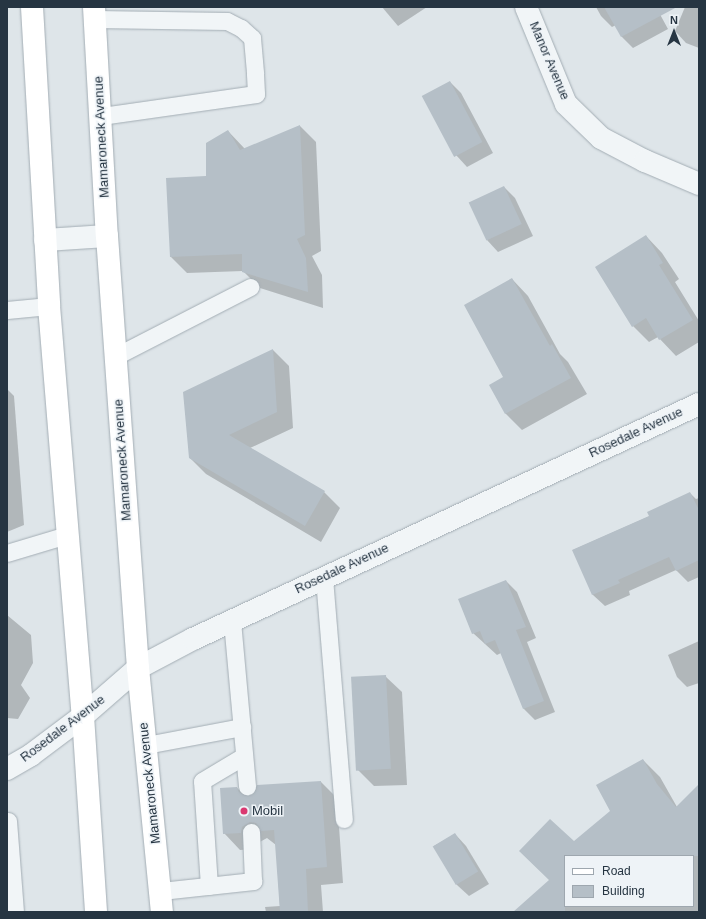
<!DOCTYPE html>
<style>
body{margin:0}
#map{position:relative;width:706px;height:919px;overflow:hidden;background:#dee5e9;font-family:Helvetica,sans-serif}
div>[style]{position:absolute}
.shadow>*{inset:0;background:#0003}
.building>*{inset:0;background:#b5bfc7;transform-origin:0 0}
.roads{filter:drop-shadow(0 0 1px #a3adb4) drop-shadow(0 0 1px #a3adb4)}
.service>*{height:17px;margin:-8.5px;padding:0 8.5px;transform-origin:8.5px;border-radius:8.5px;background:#f1f5f7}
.minor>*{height:22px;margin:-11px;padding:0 11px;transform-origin:11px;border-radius:11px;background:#f1f5f7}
.tertiary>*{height:22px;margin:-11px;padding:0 11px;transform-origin:11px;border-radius:11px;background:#f1f5f7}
.primary>*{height:22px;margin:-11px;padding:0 11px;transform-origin:11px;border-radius:11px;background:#fff}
.dots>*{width:11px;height:11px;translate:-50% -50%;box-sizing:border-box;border:2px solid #eef3f7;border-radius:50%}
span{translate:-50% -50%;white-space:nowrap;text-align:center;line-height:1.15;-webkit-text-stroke:3px #eef3f7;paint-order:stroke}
.street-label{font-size:13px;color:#263542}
.poi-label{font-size:13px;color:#263542}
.left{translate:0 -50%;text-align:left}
.frame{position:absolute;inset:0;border:8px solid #263542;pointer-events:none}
.legend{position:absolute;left:564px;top:855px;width:130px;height:52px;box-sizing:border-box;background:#eef3f7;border:1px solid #9ea7af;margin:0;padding:5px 7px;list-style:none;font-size:12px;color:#263542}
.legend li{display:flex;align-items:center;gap:8px;height:20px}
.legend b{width:20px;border:1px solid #9ea7af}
.north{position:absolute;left:654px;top:12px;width:40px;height:40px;-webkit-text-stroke:3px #eef3f7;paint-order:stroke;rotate:0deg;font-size:11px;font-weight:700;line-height:16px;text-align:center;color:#263542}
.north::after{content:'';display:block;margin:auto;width:14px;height:18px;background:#263542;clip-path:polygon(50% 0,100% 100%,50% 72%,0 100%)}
</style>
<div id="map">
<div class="shadow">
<div style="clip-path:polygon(382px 7px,427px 7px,398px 26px)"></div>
<div style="clip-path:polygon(596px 7px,656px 7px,668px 29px,633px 48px,622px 37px,616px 25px,612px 27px,601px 16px)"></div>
<div style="clip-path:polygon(685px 7px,699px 7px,699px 48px,686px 43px,675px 31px)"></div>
<div style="clip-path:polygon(450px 82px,461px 93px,493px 153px,467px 167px,456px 155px)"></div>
<div style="clip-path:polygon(300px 126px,316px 142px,321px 251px,312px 256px,322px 275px,323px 308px,260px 288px,243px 271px,187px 273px,171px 257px,167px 179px,207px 177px,228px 131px,245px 149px)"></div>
<div style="clip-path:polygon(504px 187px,515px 198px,533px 236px,498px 252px,487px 240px)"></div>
<div style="clip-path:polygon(646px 236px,662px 253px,679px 279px,675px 282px,699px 321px,699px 342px,676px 356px,658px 337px,649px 342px,633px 326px)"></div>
<div style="clip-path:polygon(512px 279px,528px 296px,560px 354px,568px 362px,587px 394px,522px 430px,506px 414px,491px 385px,505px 377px)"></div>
<div style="clip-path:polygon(273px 350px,289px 366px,293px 428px,250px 448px,324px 492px,340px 508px,321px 542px,206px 474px,190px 458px)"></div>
<div style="clip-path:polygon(7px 389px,14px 396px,24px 525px,7px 532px)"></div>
<div style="clip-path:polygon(690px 493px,696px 499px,699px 498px,699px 577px,688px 582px,676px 570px,629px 591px,630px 595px,605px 606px,593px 595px,573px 550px,650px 516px)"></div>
<div style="clip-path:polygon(506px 581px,517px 592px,536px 638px,527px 642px,555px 712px,535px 720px,524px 709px,501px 653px,497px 655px,473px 633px)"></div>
<div style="clip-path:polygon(7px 615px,31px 635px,33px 663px,21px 685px,30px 698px,18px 719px,7px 718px)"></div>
<div style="clip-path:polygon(699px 641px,699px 683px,687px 687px,677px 677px,668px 655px)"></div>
<div style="clip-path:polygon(385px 676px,402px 692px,407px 785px,374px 786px,358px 770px)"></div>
<div style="clip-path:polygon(evenodd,643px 760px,660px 777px,677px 807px,699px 785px,699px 912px,519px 912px,551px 881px,520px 851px,574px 843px,611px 812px,643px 760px,565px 856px,693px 856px,693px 906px,565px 906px,565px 856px)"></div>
<div style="clip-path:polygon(321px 782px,337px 798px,343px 883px,321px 885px,323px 912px,266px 912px,265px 907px,280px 906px,276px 845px,267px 838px,258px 843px,257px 849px,240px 850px,224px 833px,237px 788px,247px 797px)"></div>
<div style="clip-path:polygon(455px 834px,466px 846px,489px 884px,469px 896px,457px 885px,434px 846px)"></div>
</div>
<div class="building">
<div style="clip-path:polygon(604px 7px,677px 7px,621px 37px)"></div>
<div style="left:450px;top:81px;width:69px;height:32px;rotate:62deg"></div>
<div style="clip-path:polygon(300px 125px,305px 235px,297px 239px,306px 258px,308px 292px,242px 272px,242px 254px,170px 257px,166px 178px,206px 176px,206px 143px,228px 130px,240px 150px)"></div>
<div style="left:504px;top:186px;width:42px;height:39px;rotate:65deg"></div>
<div style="clip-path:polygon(646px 235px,663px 263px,659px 265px,693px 320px,659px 340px,646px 318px,632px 327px,595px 267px)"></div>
<div style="clip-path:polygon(512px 278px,550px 346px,552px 344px,571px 378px,505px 414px,489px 385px,503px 377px,464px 305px)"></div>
<div style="clip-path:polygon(273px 349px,277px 412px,229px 435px,325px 491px,305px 526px,189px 458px,183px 392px)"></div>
<div style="clip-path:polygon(690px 492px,699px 510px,699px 560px,676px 571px,669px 557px,618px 580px,620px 583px,592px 595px,572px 550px,649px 516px,647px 512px)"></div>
<div style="clip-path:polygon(506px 580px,526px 627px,516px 630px,544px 701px,523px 709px,495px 640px,485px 644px,480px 631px,472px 634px,458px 599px)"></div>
<div style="left:386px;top:675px;width:94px;height:35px;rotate:87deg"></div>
<div style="clip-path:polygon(643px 759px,657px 784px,676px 807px,699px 784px,699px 856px,565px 856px,565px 912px,513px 912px,549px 880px,519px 851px,550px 819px,574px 841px,610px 811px,596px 785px)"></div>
<div style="clip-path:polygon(321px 781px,327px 867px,306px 869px,308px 912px,280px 912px,274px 830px,261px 831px,256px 823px,250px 822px,242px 827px,241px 833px,223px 834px,220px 788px,237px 787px,239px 792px,248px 796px,253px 794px,257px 785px)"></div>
<div style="left:455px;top:833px;width:45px;height:26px;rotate:59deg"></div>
</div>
<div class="roads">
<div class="service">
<div style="left:95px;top:19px;width:132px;rotate:0.9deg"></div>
<div style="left:227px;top:21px;width:16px;rotate:27deg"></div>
<div style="left:241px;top:28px;width:15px;rotate:42deg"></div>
<div style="left:252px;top:38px;width:36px;rotate:85deg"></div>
<div style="left:255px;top:74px;width:20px;rotate:87deg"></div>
<div style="left:256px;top:94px;width:157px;rotate:171.9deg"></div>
<div style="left:7px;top:310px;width:42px;rotate:-5.4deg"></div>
<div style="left:116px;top:356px;width:151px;rotate:-27.2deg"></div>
<div style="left:7px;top:553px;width:63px;rotate:-16.7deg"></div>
<div style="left:324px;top:578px;width:242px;rotate:85.3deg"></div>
<div style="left:232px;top:621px;width:166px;rotate:84.8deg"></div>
<div style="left:146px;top:745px;width:98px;rotate:-10.6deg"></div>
<div style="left:8px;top:821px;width:91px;rotate:85.6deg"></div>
<div style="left:209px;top:886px;width:105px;rotate:-93.8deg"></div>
<div style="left:202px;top:781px;width:49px;rotate:-30.8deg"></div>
<div style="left:161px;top:891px;width:93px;rotate:-6.2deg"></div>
<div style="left:253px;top:881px;width:49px;rotate:-92.3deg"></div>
</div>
<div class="minor">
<div style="left:526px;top:7px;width:105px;rotate:67.6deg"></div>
<div style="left:566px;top:104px;width:49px;rotate:44.2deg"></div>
<div style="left:601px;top:138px;width:50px;rotate:27.6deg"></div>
<div style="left:645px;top:161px;width:59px;rotate:23.1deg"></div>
<div style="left:45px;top:240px;width:62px;rotate:-3.7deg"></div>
<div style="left:7px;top:769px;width:28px;rotate:-30deg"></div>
<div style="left:31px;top:755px;width:65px;rotate:-36.9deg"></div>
</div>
<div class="tertiary">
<div style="left:83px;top:716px;width:73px;rotate:-41.1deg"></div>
<div style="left:138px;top:668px;width:62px;rotate:-27.8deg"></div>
<div style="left:193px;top:639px;width:558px;rotate:-24.91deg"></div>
</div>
<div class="primary">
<div style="left:32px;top:7px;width:299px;rotate:86.7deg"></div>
<div style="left:49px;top:306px;width:411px;rotate:85.3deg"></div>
<div style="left:83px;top:716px;width:196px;rotate:86.2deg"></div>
<div style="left:94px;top:7px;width:229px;rotate:86.8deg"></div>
<div style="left:107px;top:236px;width:433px;rotate:85.9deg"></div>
<div style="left:138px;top:668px;width:245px;rotate:84.4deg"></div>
</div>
</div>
<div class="dots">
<div style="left:244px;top:811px;background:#da3870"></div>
</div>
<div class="street-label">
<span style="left:549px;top:61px;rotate:67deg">Manor Avenue</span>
<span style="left:102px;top:137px;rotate:-93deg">Mamaroneck Avenue</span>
<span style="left:636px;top:433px;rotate:-25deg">Rosedale Avenue</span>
<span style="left:123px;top:460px;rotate:-94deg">Mamaroneck Avenue</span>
<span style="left:342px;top:569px;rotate:-25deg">Rosedale Avenue</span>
<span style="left:63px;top:729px;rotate:-37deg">Rosedale Avenue</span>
<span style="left:150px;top:783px;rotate:-96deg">Mamaroneck Avenue</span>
</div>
<div class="poi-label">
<span class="left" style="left:252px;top:811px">Mobil</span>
</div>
<div class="frame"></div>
<ul class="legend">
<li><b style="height:5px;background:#fff"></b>Road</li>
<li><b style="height:11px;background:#b5bfc7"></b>Building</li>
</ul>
<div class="north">N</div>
</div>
